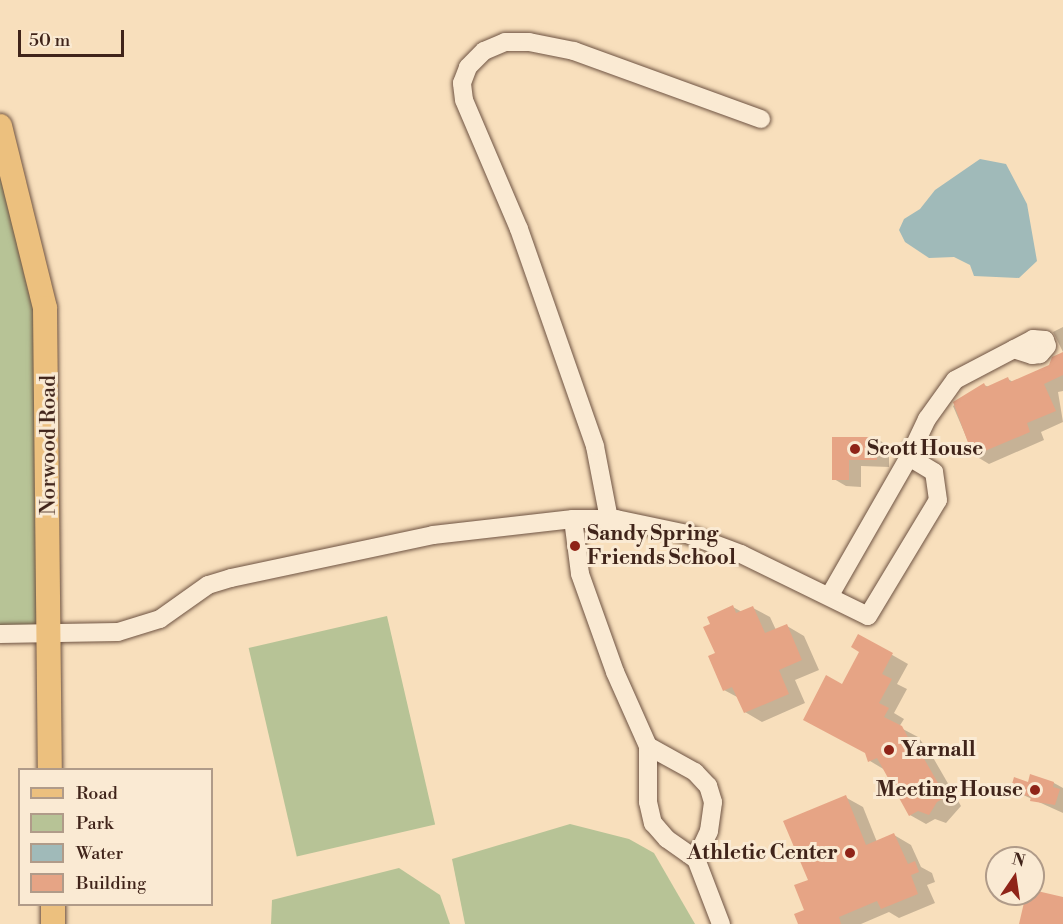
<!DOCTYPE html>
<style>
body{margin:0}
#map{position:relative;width:1063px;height:924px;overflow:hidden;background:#f8dfbc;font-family:"Libre Bodoni",serif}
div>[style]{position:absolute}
.green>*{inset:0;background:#b7c396;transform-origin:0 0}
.water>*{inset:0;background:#a0bab9}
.shadow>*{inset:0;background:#0003}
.building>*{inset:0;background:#e6a485}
.roads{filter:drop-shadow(0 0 2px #6e5342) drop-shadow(0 0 2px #6e5342)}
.minor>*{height:18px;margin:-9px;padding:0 9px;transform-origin:9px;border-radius:9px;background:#faead3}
.major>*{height:24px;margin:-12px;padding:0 12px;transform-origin:12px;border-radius:12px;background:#ecc07e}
.dots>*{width:16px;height:16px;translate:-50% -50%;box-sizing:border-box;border:3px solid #faead3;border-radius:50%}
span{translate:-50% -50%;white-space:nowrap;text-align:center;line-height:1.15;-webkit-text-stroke:6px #faead3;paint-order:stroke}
.street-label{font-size:21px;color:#40241a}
.poi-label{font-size:21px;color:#40241a;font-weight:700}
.left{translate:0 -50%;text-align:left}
.right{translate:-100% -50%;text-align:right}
.legend{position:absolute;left:18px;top:768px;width:195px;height:138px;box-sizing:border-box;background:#faead3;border:2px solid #b09b89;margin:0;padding:8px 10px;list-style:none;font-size:18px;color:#40241a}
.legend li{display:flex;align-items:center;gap:12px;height:30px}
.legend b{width:30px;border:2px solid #b09b89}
.north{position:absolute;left:985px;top:846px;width:60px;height:60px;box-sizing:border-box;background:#faead3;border:2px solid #b09b89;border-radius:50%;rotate:13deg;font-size:16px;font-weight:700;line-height:24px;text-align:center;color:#40241a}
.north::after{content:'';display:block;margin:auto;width:21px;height:27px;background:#8f2418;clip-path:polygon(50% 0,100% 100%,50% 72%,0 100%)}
.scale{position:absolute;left:18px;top:30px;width:106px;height:27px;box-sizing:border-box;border:3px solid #40241a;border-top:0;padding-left:8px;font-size:18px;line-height:21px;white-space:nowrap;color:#40241a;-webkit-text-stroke:4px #faead3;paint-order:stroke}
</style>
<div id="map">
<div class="green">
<div style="clip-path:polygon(0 126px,45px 308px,48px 633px,0 634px)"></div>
<div style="left:387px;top:616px;width:214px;height:142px;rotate:77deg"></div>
<div style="clip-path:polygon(570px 824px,629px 839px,654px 853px,695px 924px,465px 924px,452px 859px)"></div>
<div style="clip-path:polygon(399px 868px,440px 895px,450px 924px,271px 924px,272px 900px)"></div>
</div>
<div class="water">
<div style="clip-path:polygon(980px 159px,1006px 164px,1027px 204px,1037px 261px,1019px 278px,974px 276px,970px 265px,954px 257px,929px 258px,905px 242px,899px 230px,904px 219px,920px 209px,935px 190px)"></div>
</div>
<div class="shadow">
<div style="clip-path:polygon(1063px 327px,1063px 352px,1053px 332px)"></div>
<div style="clip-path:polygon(1063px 354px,1063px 391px,1058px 392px,1063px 422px,1041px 432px,1044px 440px,989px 464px,974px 455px,953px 406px,984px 385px,989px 387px,1008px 379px,1013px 382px,1050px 366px)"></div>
<div style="clip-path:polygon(834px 438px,877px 439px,889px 446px,889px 467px,861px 466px,861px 487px,846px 486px,834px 479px)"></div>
<div style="clip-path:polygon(733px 607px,742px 612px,753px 608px,770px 617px,776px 630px,787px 626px,804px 636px,819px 670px,795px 680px,805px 703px,762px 722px,745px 712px,739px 698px,724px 690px,717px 653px)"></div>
<div style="clip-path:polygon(859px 636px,908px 664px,897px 684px,907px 689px,894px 713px,904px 719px,899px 727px,918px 737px,931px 754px,961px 806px,946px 823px,935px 819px,926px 824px,910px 815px,885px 770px,870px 761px,843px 686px,861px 652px)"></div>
<div style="clip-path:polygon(1029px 783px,1054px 783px,1063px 788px,1063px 813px,1012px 790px)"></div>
<div style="clip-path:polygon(845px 797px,863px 807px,877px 842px,894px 835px,911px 845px,921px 867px,932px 873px,935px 882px,927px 885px,935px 903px,899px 918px,889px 912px,861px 924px,799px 924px,806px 911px,809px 880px)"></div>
</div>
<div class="building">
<div style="clip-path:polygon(1063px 352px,1063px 375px,1044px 384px,1056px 411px,1027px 423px,1030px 432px,973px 456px,953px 402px,984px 383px,986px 387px,1008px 377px,1010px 382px,1049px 365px,1052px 357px)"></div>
<div style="clip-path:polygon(832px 437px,877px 437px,877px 460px,849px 460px,849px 480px,832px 480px)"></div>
<div style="clip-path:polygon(733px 605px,736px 613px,753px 606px,765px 633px,787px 624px,802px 660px,779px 670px,789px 694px,744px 713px,732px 687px,723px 691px,708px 656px,715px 653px,703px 627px,710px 624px,707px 617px)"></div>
<div style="clip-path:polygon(858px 634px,893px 653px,882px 674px,892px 679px,879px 703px,889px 708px,884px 717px,902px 726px,912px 745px,915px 743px,946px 797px,937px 802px,929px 815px,918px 811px,909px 816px,877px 758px,868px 762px,865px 753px,803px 720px,826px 675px,842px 684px,859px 652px,851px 647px)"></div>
<div style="clip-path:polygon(1030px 774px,1054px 782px,1053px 787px,1060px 789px,1055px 805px,1030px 801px,1031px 797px,1010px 791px,1014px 777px,1028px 782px)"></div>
<div style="clip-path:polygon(846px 795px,866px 845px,894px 833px,908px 864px,915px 861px,919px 872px,911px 875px,918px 894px,881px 909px,877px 901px,839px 917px,841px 924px,798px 924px,794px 914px,804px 910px,794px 885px,808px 880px,783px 821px)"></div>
<div style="clip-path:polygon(1033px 890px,1063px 897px,1063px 924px,1019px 924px,1026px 894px,1033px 894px)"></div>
</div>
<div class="roads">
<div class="minor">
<div style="left:909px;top:457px;width:42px;rotate:-64.7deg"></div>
<div style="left:927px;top:419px;width:48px;rotate:-54.3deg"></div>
<div style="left:955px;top:380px;width:88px;rotate:-27.7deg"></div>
<div style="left:1033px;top:339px;width:12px;rotate:5deg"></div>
<div style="left:1045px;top:340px;width:6px;rotate:72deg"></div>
<div style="left:1047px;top:346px;width:11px;rotate:131deg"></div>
<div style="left:1040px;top:354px;width:8px;rotate:173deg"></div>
<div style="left:1032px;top:355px;width:19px;rotate:-162deg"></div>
<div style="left:573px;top:519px;width:55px;rotate:82.7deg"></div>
<div style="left:580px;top:574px;width:104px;rotate:70.3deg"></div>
<div style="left:615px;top:672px;width:81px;rotate:66deg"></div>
<div style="left:648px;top:746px;width:56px;rotate:90deg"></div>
<div style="left:648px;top:802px;width:22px;rotate:77deg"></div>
<div style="left:653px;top:823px;width:21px;rotate:49deg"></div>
<div style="left:667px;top:839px;width:35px;rotate:35deg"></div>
<div style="left:696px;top:859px;width:31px;rotate:-65deg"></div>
<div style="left:709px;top:831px;width:29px;rotate:-82deg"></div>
<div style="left:713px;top:802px;width:17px;rotate:-107deg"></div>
<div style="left:708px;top:786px;width:19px;rotate:-133deg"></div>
<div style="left:695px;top:772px;width:54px;rotate:-151deg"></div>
<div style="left:609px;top:519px;width:74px;rotate:-100.9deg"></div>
<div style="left:595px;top:446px;width:230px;rotate:-109.3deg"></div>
<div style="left:519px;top:229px;width:140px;rotate:-113.1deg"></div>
<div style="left:464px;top:100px;width:17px;rotate:-97deg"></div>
<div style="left:462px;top:83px;width:17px;rotate:-69deg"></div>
<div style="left:468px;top:67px;width:23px;rotate:-45deg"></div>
<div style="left:484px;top:51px;width:23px;rotate:-23deg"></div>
<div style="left:505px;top:42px;width:24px"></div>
<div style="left:529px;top:42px;width:46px;rotate:11.3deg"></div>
<div style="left:574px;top:51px;width:199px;rotate:20deg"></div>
<div style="left:0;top:634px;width:118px;rotate:-1deg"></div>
<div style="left:118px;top:632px;width:44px;rotate:-17.2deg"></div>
<div style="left:160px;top:619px;width:59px;rotate:-35.3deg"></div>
<div style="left:208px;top:585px;width:24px;rotate:-17deg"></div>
<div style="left:231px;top:578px;width:207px;rotate:-12deg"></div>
<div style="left:433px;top:535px;width:141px;rotate:-6.5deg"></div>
<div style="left:573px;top:519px;width:43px"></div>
<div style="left:616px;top:519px;width:73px;rotate:11.9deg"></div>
<div style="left:687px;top:534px;width:58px;rotate:20.3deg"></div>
<div style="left:741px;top:554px;width:141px;rotate:26deg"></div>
<div style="left:868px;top:616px;width:135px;rotate:-58.9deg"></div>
<div style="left:938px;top:500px;width:28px;rotate:-98deg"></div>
<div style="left:934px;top:472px;width:29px;rotate:-149deg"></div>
<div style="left:909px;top:457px;width:159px;rotate:119.8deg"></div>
<div style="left:696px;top:859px;width:70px;rotate:69deg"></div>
</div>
<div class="major">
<div style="left:0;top:126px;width:187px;rotate:76.1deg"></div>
<div style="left:45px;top:308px;width:462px;rotate:89.4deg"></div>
<div style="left:53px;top:904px;width:20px;rotate:90deg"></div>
</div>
</div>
<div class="dots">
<div style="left:855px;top:449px;background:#8f2418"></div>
<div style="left:575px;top:546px;background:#8f2418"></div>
<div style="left:889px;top:750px;background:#8f2418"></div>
<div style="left:1035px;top:790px;background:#8f2418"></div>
<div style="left:850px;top:853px;background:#8f2418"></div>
</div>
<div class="street-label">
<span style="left:49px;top:445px;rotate:-90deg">Norwood Road</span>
</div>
<div class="poi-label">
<span class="left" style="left:867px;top:449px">Scott House</span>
<span class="left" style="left:587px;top:546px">Sandy Spring<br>Friends School</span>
<span class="left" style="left:901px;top:750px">Yarnall</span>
<span class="right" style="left:1023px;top:790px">Meeting House</span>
<span class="right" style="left:838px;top:853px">Athletic Center</span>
</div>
<ul class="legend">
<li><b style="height:8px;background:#ecc07e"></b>Road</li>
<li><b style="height:16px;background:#b7c396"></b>Park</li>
<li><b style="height:16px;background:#a0bab9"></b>Water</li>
<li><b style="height:16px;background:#e6a485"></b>Building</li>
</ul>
<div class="north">N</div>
<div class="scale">50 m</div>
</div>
